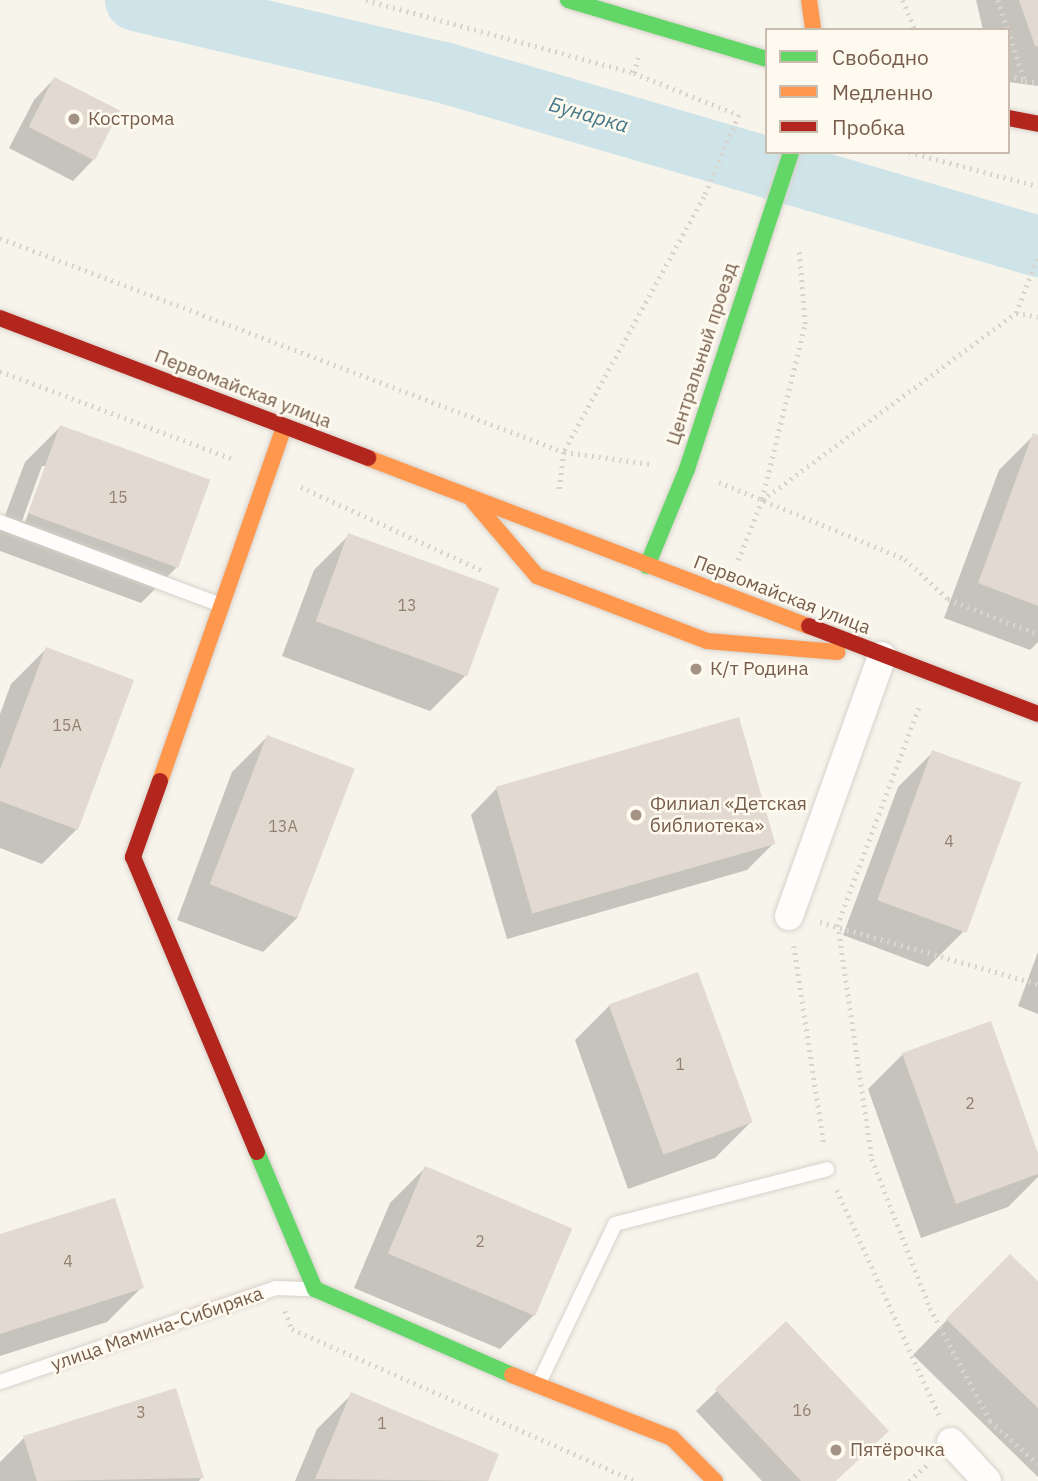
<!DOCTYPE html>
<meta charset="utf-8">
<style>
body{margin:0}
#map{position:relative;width:1038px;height:1481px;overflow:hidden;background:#f7f4ec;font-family:"IBM Plex Sans",sans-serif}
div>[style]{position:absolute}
.shadow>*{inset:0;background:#0003}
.river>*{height:61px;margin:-30.5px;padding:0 30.5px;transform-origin:30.5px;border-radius:30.5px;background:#cee4e8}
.building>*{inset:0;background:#e2dad1;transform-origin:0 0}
.path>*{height:4.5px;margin-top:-2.25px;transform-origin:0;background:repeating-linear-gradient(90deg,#dad4cf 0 2px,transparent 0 7px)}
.roads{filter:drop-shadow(0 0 2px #d7d1ca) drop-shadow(0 0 2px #d7d1ca)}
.lane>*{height:14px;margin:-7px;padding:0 7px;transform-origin:7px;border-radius:7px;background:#fefdfc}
.street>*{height:28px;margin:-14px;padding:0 14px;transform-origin:14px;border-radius:14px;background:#fefdfc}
.fast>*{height:16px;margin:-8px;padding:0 8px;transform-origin:8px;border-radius:8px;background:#63d668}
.slow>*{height:16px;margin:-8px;padding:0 8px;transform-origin:8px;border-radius:8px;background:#ff974d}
.jam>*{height:16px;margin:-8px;padding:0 8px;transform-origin:8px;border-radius:8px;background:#b3261e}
.dots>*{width:19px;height:19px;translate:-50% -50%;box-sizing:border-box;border:4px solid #fffaef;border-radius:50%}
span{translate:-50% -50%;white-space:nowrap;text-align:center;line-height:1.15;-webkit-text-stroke:5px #fffaef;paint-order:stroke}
.number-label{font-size:16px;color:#948070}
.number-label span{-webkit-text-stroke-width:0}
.poi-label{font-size:19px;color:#775e4c}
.left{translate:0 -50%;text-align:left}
.street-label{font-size:19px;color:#775e4c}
.water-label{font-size:21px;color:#467a8a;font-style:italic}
.legend{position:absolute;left:765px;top:28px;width:245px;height:126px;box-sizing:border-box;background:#fffaef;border:2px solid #c9bcae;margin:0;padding:9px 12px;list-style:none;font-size:21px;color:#775e4c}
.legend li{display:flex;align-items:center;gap:14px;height:35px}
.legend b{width:35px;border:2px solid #c9bcae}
</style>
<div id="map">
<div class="shadow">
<div style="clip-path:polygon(976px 0,1038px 0,1038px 86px,1008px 82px,1008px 30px,983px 30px)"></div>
<div style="clip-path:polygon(54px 79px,118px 112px,93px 160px,73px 181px,9px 148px,34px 100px)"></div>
<div style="clip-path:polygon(evenodd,60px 427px,176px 568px,141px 603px,0 551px,0 529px,25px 462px,60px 427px,42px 466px,46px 466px,25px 522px,22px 521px,42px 466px)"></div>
<div style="clip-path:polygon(1034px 435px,1038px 437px,1038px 642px,1030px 650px,944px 618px,999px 470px)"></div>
<div style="clip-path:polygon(349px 535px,465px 676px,430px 711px,282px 656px,314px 570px)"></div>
<div style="clip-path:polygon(46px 649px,77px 829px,42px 864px,0 848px,0 714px,11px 684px)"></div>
<div style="clip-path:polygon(267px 737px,298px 917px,263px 952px,177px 920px,232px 772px)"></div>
<div style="clip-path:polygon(933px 752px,963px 932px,928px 967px,843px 935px,898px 787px)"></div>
<div style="clip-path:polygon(497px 788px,774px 843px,747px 870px,507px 939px,471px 815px)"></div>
<div style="clip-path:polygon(1038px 952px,1038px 1014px,1018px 1006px)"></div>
<div style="clip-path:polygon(610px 1005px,750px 1123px,715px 1158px,628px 1189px,575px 1040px)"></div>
<div style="clip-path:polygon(903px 1054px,1038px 1158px,1038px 1177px,1008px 1207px,921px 1238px,868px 1089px)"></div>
<div style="clip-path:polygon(425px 1168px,535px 1314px,500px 1349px,354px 1288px,390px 1203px)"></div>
<div style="clip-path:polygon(0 1236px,142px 1287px,107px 1322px,0 1356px)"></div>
<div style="clip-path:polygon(1038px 1283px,1038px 1477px,913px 1355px,975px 1291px)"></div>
<div style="clip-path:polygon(786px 1324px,835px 1481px,762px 1481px,696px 1411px)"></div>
<div style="clip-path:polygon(352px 1394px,497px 1455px,486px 1481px,295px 1481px,317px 1429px)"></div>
<div style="clip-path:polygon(24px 1438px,202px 1477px,199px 1481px,0 1481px,0 1462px)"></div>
</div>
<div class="river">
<div style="left:135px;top:0;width:316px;rotate:13.2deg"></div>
<div style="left:443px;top:72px;width:620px;rotate:16.3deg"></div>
</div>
<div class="building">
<div style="clip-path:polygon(1019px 0,1038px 0,1038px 46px,1035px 46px)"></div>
<div style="left:54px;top:77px;width:74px;height:56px;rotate:27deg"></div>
<div style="left:60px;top:425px;width:160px;height:94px;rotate:20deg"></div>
<div style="clip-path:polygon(1033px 433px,1038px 435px,1038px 606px,978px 583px)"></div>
<div style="left:348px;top:533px;width:161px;height:94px;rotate:20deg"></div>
<div style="clip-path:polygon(46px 647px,134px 680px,78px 830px,0 801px,0 770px)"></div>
<div style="left:739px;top:717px;width:132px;height:253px;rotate:74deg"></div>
<div style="left:267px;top:735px;width:94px;height:160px;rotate:21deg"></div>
<div style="left:932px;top:750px;width:95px;height:160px;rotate:20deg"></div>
<div style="left:698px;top:972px;width:160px;height:95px;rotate:70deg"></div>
<div style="clip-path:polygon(991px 1021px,1038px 1153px,1038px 1174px,956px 1204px,902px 1053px)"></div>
<div style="left:425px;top:1166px;width:160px;height:95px;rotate:23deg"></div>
<div style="clip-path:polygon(115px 1198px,144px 1288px,0 1334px,0 1234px)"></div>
<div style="clip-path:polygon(1010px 1254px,1038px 1281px,1038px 1408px,946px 1319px)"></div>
<div style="clip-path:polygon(786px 1321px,889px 1431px,836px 1481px,801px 1481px,715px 1389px)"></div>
<div style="clip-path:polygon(176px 1388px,204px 1478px,37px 1481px,23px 1436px)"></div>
<div style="clip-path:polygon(351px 1392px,499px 1454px,488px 1481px,315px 1479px)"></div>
</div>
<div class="path">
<div style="left:366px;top:0;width:278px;rotate:15.2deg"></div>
<div style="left:634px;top:73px;width:113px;rotate:21.8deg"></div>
<div style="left:739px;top:115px;width:89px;rotate:113.1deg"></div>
<div style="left:704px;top:197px;width:291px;rotate:118.8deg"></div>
<div style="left:564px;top:452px;width:41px;rotate:97deg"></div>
<div style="left:903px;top:0;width:32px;rotate:68deg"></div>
<div style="left:998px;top:0;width:32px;rotate:72deg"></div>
<div style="left:1008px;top:30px;width:54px;rotate:71.6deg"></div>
<div style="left:1025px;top:81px;width:13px;rotate:4deg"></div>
<div style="left:634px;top:73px;width:16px;rotate:-76deg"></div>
<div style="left:1008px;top:75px;width:18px;rotate:19deg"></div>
<div style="left:909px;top:152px;width:133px;rotate:14.8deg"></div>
<div style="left:0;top:238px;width:603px;rotate:20.78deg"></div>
<div style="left:564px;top:452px;width:88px;rotate:7.9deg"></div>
<div style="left:1016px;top:313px;width:22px;rotate:10deg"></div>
<div style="left:0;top:371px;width:251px;rotate:20.7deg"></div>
<div style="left:719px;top:482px;width:201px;rotate:22.5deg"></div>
<div style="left:905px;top:559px;width:59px;rotate:42.9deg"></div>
<div style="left:948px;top:599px;width:97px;rotate:21.3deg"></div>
<div style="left:301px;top:487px;width:201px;rotate:24.7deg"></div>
<div style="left:762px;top:499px;width:180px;rotate:-76.2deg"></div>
<div style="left:805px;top:324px;width:73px;rotate:-94.7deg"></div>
<div style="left:738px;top:560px;width:65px;rotate:-68.2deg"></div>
<div style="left:762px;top:500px;width:315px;rotate:-36.4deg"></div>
<div style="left:1016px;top:313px;width:61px;rotate:-68.9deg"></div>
<div style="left:919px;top:708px;width:232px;rotate:110.5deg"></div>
<div style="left:838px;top:925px;width:236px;rotate:81.7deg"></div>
<div style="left:872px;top:1159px;width:160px;rotate:68.7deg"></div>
<div style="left:930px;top:1308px;width:128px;rotate:62deg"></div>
<div style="left:990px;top:1421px;width:64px;rotate:41.9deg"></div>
<div style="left:820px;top:922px;width:227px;rotate:15.9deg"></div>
<div style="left:794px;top:946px;width:201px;rotate:81.4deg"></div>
<div style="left:837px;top:1190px;width:247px;rotate:65.6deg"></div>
<div style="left:285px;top:1311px;width:19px;rotate:69deg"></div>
<div style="left:292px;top:1329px;width:375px;rotate:23.9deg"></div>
<div style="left:909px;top:1481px;width:27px;rotate:-42deg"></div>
</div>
<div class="roads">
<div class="lane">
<div style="left:0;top:522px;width:236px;rotate:20.6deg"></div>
<div style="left:0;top:1382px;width:292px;rotate:-18.8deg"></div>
<div style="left:276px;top:1288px;width:34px;rotate:2deg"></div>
<div style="left:538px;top:1385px;width:178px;rotate:-64.4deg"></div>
<div style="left:615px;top:1224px;width:219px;rotate:-14.5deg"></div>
</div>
<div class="street">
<div style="left:789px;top:916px;width:276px;rotate:-70.3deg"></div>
<div style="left:951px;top:1442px;width:53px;rotate:47.3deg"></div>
</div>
<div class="fast">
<div style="left:568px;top:0;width:208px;rotate:16.5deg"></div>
<div style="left:647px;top:566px;width:105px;rotate:-67.6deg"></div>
<div style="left:687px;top:469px;width:334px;rotate:-71.8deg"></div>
<div style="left:257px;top:1152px;width:149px;rotate:67.1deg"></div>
<div style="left:315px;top:1289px;width:215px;rotate:23.6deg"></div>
</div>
<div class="slow">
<div style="left:809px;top:0;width:30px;rotate:82deg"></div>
<div style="left:368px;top:458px;width:472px;rotate:20.9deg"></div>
<div style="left:473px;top:501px;width:99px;rotate:49.5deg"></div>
<div style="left:537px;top:576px;width:182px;rotate:20.9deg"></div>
<div style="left:707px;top:641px;width:131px;rotate:4.8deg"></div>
<div style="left:160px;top:781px;width:375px;rotate:-70.7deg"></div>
<div style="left:512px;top:1375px;width:172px;rotate:21.5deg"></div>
<div style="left:672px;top:1438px;width:61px;rotate:45deg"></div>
</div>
<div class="jam">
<div style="left:1008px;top:118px;width:31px;rotate:11deg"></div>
<div style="left:0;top:318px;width:394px;rotate:20.8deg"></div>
<div style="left:809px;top:626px;width:245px;rotate:21deg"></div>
<div style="left:160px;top:781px;width:81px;rotate:109.6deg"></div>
<div style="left:133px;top:857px;width:320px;rotate:67.2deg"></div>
</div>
</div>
<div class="dots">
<div style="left:74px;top:119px;background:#a49284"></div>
<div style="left:696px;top:669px;background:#a49284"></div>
<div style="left:636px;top:815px;background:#a49284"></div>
<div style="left:836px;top:1450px;background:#a49284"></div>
</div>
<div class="number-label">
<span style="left:118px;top:497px">15</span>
<span style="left:407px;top:605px">13</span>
<span style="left:67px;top:725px">15А</span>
<span style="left:283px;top:826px">13А</span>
<span style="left:949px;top:841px">4</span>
<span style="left:680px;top:1064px">1</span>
<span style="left:970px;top:1103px">2</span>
<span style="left:480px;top:1241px">2</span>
<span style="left:68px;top:1261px">4</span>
<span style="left:802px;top:1410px">16</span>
<span style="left:141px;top:1412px">3</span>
<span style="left:382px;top:1423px">1</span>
</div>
<div class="poi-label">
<span class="left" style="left:88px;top:119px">Кострома</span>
<span class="left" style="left:710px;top:669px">К/т Родина</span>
<span class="left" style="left:650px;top:815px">Филиал «Детская<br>библиотека»</span>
<span class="left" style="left:850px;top:1450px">Пятёрочка</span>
</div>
<div class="street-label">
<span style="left:702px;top:354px;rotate:-72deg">Центральный проезд</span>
<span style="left:243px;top:389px;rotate:21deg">Первомайская улица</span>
<span style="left:782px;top:595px;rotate:21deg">Первомайская улица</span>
<span style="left:157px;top:1329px;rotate:-19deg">улица Мамина-Сибиряка</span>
</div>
<div class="water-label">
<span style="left:589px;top:114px;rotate:16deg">Бунарка</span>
</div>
<ul class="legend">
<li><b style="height:9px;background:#63d668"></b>Свободно</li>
<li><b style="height:9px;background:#ff974d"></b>Медленно</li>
<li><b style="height:9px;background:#b3261e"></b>Пробка</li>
</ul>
</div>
